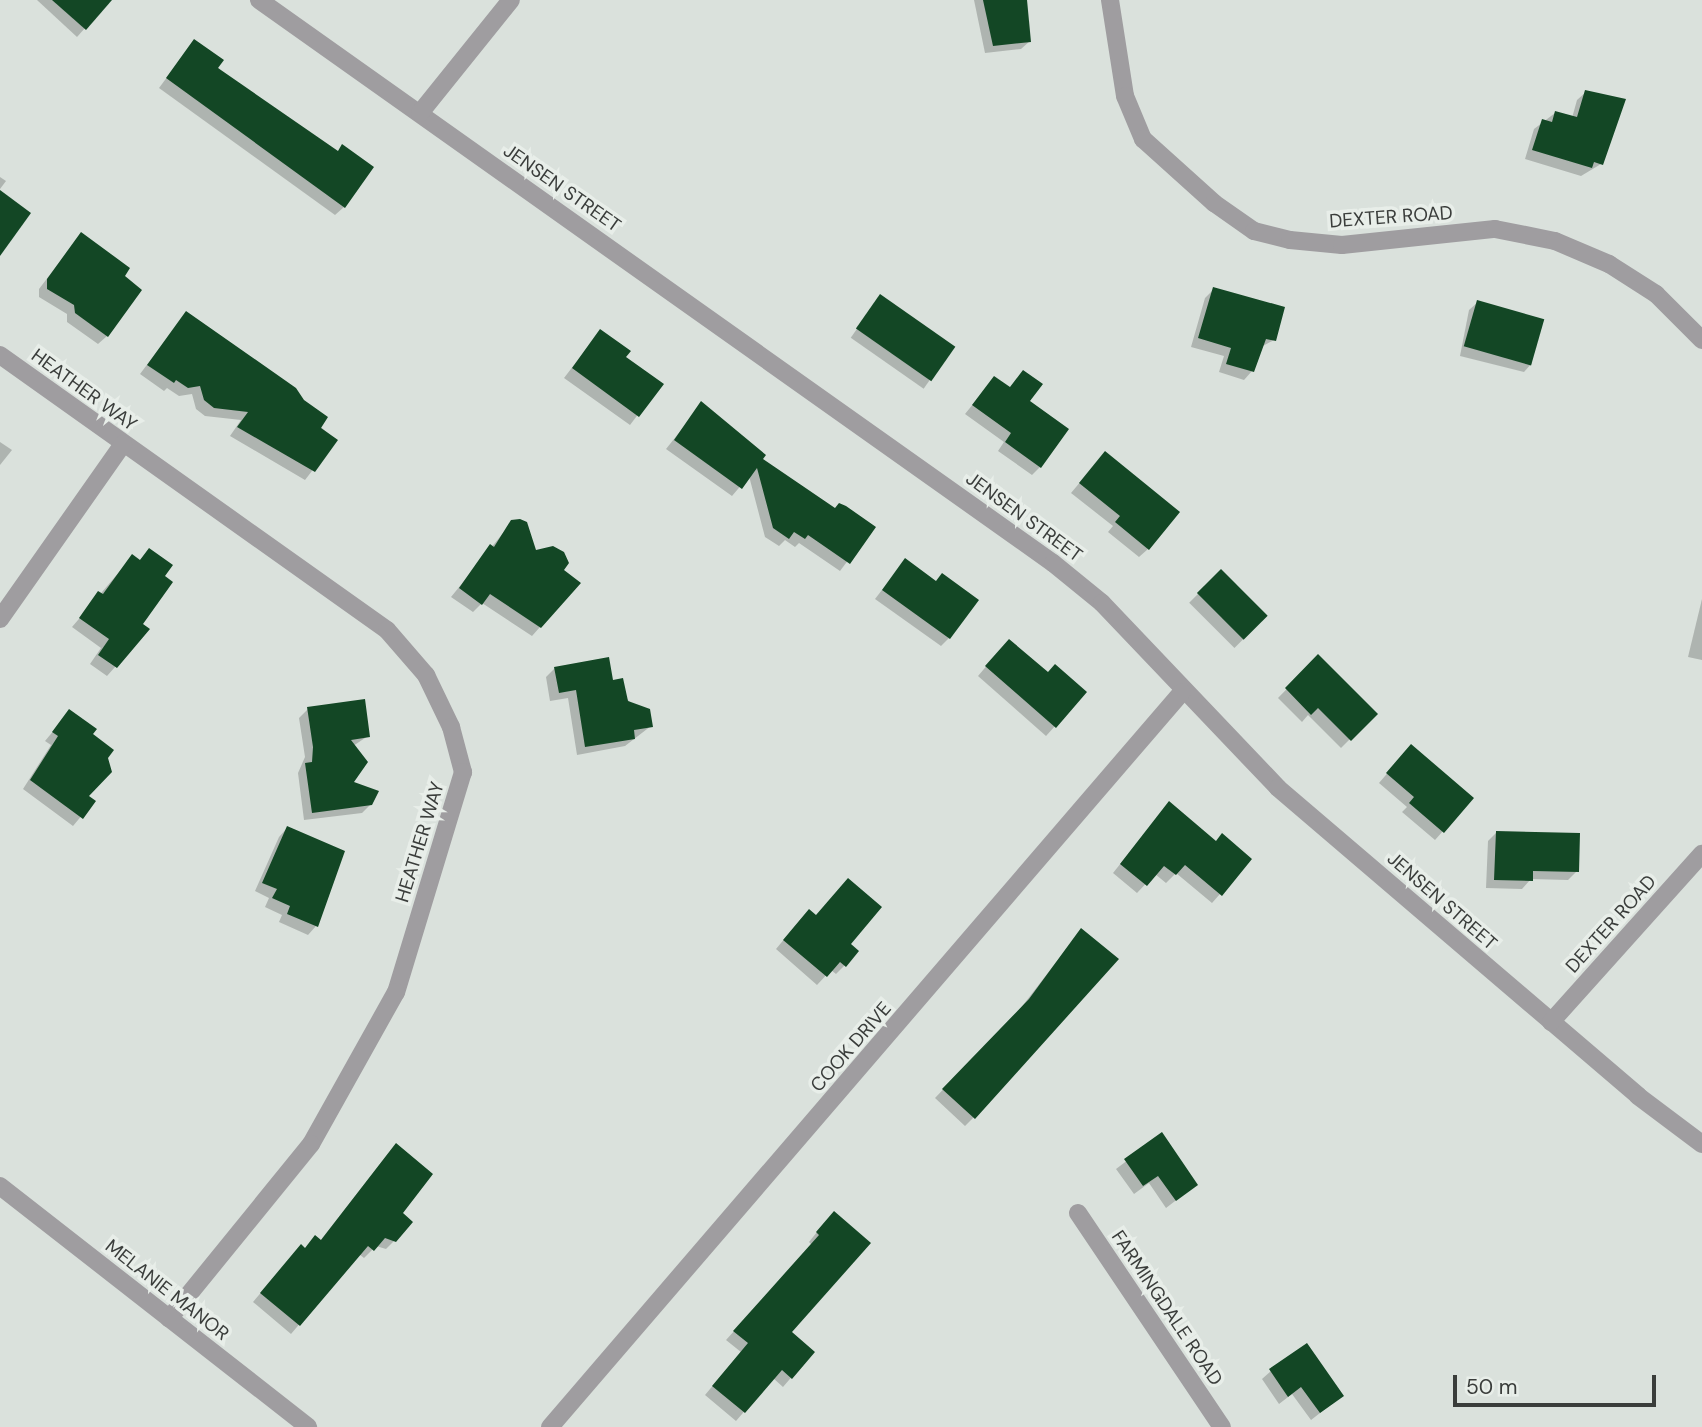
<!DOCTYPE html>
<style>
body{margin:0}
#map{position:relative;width:1702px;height:1427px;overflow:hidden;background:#dae1dc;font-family:"DM Sans",sans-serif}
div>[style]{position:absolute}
.shadow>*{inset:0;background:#0003;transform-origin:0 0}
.building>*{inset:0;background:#134725;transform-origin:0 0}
.minor>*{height:18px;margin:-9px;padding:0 9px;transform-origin:9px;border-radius:9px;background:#9f9da0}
span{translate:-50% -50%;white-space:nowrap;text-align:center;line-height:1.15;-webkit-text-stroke:7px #e8eee9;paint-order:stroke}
.street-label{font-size:19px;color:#3a3d3b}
.scale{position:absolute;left:1453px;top:1375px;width:203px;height:32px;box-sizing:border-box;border:4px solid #3a3d3b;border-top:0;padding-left:9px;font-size:21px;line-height:24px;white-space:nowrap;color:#3a3d3b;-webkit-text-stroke:5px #e8eee9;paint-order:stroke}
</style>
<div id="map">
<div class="shadow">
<div style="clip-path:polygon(37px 0,110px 0,77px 37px)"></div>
<div style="clip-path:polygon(974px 0,1025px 0,1030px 41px,1021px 49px,985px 53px)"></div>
<div style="clip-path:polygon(194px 41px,344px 207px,335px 215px,159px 88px)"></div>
<div style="clip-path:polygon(1586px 92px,1601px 164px,1581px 176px,1525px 159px,1534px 129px,1555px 113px,1572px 118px,1577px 100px)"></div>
<div style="clip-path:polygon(0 177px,6px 181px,0 189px)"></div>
<div style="clip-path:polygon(81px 234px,123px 276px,107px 336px,98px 344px,67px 322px,67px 314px,39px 297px,39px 289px)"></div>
<div style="clip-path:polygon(1214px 289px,1274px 340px,1261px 347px,1252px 371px,1244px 380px,1219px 372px,1224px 356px,1191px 347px,1205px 298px)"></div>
<div style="left:880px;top:296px;width:89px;height:51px;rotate:35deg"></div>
<div style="clip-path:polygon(1478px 302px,1532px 363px,1524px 372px,1460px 356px,1469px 310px)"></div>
<div style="clip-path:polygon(186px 313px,336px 440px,305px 480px,230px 436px,241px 420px,205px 416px,196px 409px,192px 394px,179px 396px,167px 388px,164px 391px,140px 374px)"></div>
<div style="clip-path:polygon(600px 331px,624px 357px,661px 384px,630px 425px,564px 378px)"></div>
<div style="clip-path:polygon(1023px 372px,1040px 467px,1032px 475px,998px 451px,1004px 442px,965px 414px,994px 378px,1009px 389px)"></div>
<div style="clip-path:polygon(702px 404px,761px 460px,834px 510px,873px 527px,840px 571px,799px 543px,795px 547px,785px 540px,779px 546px,765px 537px,749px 476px,732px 496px,666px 449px)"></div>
<div style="clip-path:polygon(0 442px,12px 450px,0 465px)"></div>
<div style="clip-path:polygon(1097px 462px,1148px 549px,1139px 557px,1108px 532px,1113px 526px,1071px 493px)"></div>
<div style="clip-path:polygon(512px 522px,540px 627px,532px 636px,482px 603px,473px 612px,451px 597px)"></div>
<div style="clip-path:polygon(149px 550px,140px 625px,148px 630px,107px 676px,90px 664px,101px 648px,72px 627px,132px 557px,139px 561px)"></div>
<div style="clip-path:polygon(905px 560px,949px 638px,941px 646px,875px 599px)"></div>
<div style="left:1221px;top:571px;width:64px;height:45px;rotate:45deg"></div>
<div style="clip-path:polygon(1702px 599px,1702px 660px,1688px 657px)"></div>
<div style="clip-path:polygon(1001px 649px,1085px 693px,1046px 736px,978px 676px)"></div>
<div style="clip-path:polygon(1318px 657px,1375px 714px,1341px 748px,1308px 715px,1302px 722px,1278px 698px)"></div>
<div style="clip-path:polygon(555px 668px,612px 682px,651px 726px,625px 746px,577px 755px,568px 698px,550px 701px,546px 677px)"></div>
<div style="clip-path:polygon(308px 709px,368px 736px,353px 746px,351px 782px,371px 804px,362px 813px,304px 820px,298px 773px,305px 757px,299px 718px)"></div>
<div style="clip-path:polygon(70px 711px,90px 734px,86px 797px,93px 802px,73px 826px,23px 789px,51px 745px,45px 741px)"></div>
<div style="clip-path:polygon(1403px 755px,1443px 831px,1435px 840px,1402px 812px,1407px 807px,1379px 783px)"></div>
<div style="clip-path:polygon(1169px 803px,1220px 894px,1212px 903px,1176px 873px,1166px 883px,1155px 874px,1137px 893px,1113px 873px)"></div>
<div style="clip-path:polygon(287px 828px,316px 926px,308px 935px,279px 922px,282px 915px,265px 907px,269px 898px,255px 891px,279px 837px)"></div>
<div style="clip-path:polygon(1496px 833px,1577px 871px,1568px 880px,1531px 879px,1522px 889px,1486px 888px,1488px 841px)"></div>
<div style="clip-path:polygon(801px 919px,849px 944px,844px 966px,836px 974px,831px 970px,817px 985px,776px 949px)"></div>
<div style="clip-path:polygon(1081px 930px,974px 1117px,965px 1126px,935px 1098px,1020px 1009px)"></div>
<div style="clip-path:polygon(1161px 1135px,1196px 1185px,1166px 1208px,1149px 1183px,1134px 1194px,1116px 1169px)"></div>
<div style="clip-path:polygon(388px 1154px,401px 1214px,394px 1241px,386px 1249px,376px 1246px,364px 1258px,359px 1254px,291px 1334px,253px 1302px,293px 1255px,320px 1241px)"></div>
<div style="clip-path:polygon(825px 1222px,789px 1332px,813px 1352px,783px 1387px,773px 1378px,736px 1421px,705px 1395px,741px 1352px,726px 1340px,812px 1245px,809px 1242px)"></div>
<div style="clip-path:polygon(1271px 1371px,1342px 1396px,1311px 1420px,1292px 1394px,1279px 1404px,1262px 1379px)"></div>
</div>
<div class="building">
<div style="clip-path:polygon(52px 0,112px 0,86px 30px)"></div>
<div style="clip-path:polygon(983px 0,1027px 0,1031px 42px,993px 46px)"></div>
<div style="clip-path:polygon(194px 39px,224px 60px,218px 68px,338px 151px,342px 144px,374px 167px,345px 208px,166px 78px)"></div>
<div style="clip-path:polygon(1585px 90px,1626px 99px,1603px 165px,1594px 162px,1592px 168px,1532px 150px,1542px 119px,1552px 122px,1555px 111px,1577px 117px)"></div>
<div style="clip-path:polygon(0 190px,31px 213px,0 256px)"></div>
<div style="clip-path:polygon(81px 232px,130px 268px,125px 276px,142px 290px,108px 337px,75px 313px,74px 305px,47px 289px,47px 279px)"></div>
<div style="clip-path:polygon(1213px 287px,1285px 307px,1276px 341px,1266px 339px,1254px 372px,1226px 364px,1231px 348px,1198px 338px)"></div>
<div style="left:880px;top:294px;width:92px;height:42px;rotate:35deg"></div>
<div style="left:1477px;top:300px;width:70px;height:48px;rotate:16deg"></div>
<div style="clip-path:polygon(186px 311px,296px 388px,304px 400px,328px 417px,321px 428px,338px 440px,315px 472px,237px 427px,248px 412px,214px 408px,204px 400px,200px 386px,188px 388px,176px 380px,174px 383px,147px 365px)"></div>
<div style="clip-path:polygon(600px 329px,631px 351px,626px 357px,664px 384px,639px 417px,572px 368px)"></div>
<div style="clip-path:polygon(1023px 370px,1043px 384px,1030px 401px,1069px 429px,1041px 468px,1005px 442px,1011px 433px,972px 405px,994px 376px,1010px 387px)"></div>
<div style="clip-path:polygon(701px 401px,766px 455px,763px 459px,835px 508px,839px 503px,846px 506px,876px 527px,850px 564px,808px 535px,805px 539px,794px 532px,789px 539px,773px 528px,757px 468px,742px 489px,674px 440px)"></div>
<div style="clip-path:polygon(1105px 451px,1180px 512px,1149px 550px,1115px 522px,1120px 516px,1079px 483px)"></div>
<div style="clip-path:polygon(520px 519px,527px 522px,536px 550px,553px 546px,564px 552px,569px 563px,564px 570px,581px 583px,541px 628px,490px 594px,482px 605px,459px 588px,490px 544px,494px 547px,511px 520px)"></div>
<div style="clip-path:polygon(149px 548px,173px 565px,165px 576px,173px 582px,143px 624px,150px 629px,117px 668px,98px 655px,109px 639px,79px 618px,98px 591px,103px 594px,132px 554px,140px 560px)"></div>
<div style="clip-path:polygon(905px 558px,936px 581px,942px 573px,979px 600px,950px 639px,882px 590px)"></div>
<div style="left:1221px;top:569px;width:66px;height:34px;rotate:45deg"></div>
<div style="clip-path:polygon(1009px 639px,1048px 672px,1055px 664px,1087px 692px,1056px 728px,985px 666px)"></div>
<div style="clip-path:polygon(1318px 654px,1378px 714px,1351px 741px,1318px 708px,1311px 715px,1285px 688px)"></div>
<div style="clip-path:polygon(609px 657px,613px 680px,623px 678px,628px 701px,650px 709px,653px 727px,634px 730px,635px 739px,585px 747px,576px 690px,559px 693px,554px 667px)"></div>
<div style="clip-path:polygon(365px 699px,370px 737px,351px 740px,368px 762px,354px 782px,379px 791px,372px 805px,312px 813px,305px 763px,312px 762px,313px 747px,307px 707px)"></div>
<div style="clip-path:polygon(69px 709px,97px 729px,93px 734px,114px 750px,108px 758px,112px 772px,89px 796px,96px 801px,83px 819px,30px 780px,58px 736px,52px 732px)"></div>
<div style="clip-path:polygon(1411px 744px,1474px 798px,1444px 833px,1409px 803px,1414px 797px,1386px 773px)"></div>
<div style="clip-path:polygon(1169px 801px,1216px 841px,1222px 833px,1252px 859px,1222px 896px,1185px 865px,1176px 875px,1164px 866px,1147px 886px,1120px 864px)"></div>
<div style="clip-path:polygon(287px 826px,345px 851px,318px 927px,287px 914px,290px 906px,272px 898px,277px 889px,262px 883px)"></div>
<div style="clip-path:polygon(1496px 831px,1580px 833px,1579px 872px,1533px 871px,1533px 881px,1494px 880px)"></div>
<div style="clip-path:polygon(848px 878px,882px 907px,851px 944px,859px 951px,846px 967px,840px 962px,827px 977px,783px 940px,809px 909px,816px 915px)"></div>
<div style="clip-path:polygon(1081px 928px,1119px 959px,975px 1119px,942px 1089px,1029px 999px)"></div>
<div style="clip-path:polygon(1162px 1132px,1198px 1185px,1176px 1201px,1158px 1176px,1143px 1186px,1124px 1159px)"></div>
<div style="clip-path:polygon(396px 1143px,433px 1174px,403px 1213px,413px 1222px,396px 1242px,385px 1238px,374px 1251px,368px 1246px,300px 1326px,260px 1293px,301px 1244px,305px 1248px,315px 1235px,321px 1240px)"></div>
<div style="clip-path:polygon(834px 1211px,871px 1243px,792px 1332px,815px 1352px,792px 1379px,782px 1370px,745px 1413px,712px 1386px,748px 1343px,733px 1331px,819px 1235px,816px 1232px)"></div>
<div style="clip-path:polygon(1307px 1343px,1344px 1396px,1320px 1413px,1301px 1387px,1288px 1397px,1269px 1369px)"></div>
</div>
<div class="minor">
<div style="left:259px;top:0;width:973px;rotate:35.34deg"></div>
<div style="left:1053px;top:563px;width:63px;rotate:39.2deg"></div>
<div style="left:1102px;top:603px;width:255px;rotate:46.4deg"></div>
<div style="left:1278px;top:788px;width:474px;rotate:40.5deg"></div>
<div style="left:1638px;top:1096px;width:80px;rotate:36.9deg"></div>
<div style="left:1110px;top:0;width:97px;rotate:81.1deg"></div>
<div style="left:1125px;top:96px;width:47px;rotate:67.3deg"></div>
<div style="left:1143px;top:139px;width:96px;rotate:42deg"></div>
<div style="left:1214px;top:203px;width:49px;rotate:35deg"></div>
<div style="left:1254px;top:231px;width:37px;rotate:14deg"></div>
<div style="left:1290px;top:240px;width:52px;rotate:5.5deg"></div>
<div style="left:1342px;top:245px;width:154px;rotate:-6deg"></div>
<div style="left:1495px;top:229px;width:61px;rotate:11.3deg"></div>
<div style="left:1555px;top:241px;width:59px;rotate:23.1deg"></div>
<div style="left:1609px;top:264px;width:56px;rotate:32.6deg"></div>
<div style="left:1656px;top:294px;width:65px;rotate:45deg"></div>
<div style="left:420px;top:113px;width:145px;rotate:-51.2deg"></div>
<div style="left:0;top:355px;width:475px;rotate:35.4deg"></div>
<div style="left:387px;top:630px;width:60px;rotate:49.1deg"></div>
<div style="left:426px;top:675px;width:58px;rotate:64.3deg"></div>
<div style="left:451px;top:727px;width:47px;rotate:75.1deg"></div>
<div style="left:463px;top:772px;width:230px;rotate:106.9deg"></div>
<div style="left:396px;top:992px;width:174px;rotate:119.2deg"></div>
<div style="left:311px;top:1144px;width:225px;rotate:129.1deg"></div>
<div style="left:0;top:619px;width:214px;rotate:-54.9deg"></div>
<div style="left:1551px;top:1022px;width:226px;rotate:-48.1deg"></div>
<div style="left:0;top:1186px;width:391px;rotate:38deg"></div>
<div style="left:1078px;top:1213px;width:258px;rotate:56.1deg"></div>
<div style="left:550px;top:1427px;width:969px;rotate:-49.31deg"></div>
</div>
<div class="street-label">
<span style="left:562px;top:188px;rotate:35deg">JENSEN STREET</span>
<span style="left:1391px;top:217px;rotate:-4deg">DEXTER ROAD</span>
<span style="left:84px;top:390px;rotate:36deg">HEATHER WAY</span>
<span style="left:1024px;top:517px;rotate:36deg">JENSEN STREET</span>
<span style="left:420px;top:842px;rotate:-73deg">HEATHER WAY</span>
<span style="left:1442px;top:901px;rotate:41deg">JENSEN STREET</span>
<span style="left:1611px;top:924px;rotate:-48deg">DEXTER ROAD</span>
<span style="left:851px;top:1047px;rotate:-49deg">COOK DRIVE</span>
<span style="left:167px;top:1290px;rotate:38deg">MELANIE MANOR</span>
<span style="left:1167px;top:1308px;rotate:56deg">FARMINGDALE ROAD</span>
</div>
<div class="scale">50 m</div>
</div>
